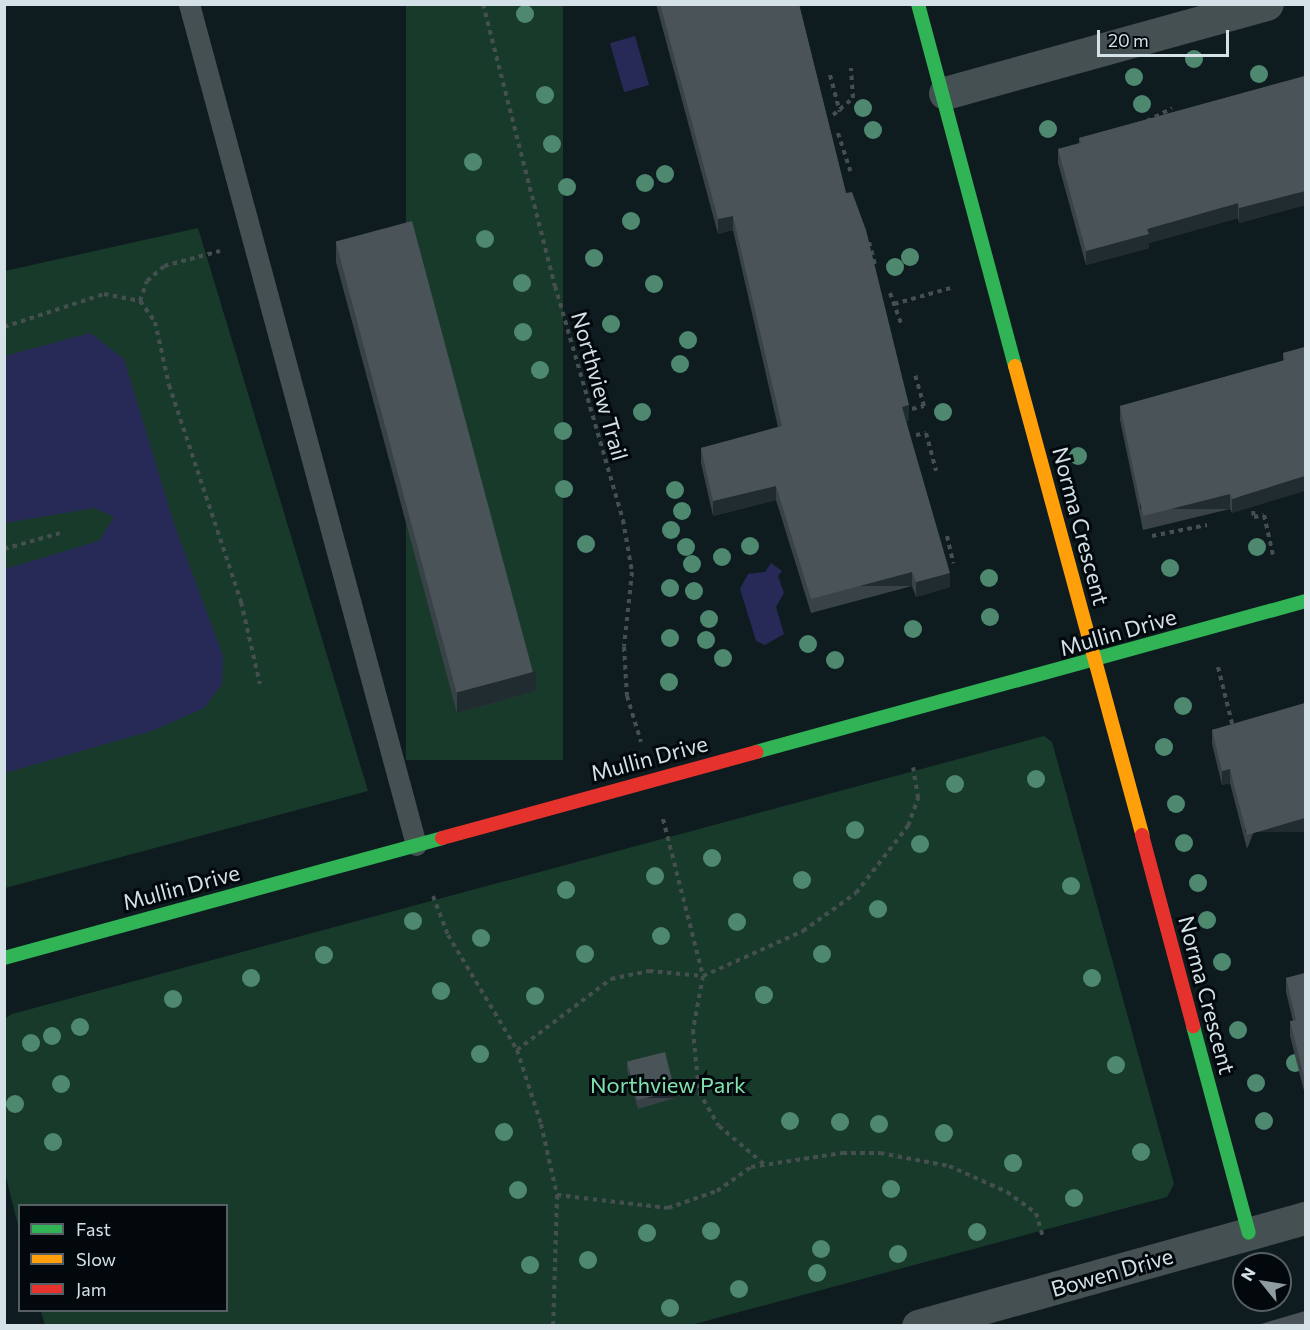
<!DOCTYPE html>
<style>
body{margin:0}
#map{position:relative;width:1310px;height:1330px;overflow:hidden;background:#0e1c20;font-family:Commissioner,sans-serif}
div>[style]{position:absolute}
.green>*{inset:0;background:#183a2a;transform-origin:0 0}
.water>*{inset:0;background:#272957;transform-origin:0 0}
.path>*{height:4px;margin-top:-2px;transform-origin:0;background:repeating-linear-gradient(90deg,#454f50 0 4.5px,transparent 0 9px)}
.lane>*{height:21px;margin:-10.5px;padding:0 10.5px;transform-origin:10.5px;border-radius:10.5px;background:#445051}
.street>*{height:33px;margin:-16.5px;padding:0 16.5px;transform-origin:16.5px;border-radius:16.5px;background:#445051}
.fast>*{height:14px;margin:-7px;padding:0 7px;transform-origin:7px;border-radius:7px;background:#30b455}
.slow>*{height:14px;margin:-7px;padding:0 7px;transform-origin:7px;border-radius:7px;background:#ff9f0a}
.jam>*{height:14px;margin:-7px;padding:0 7px;transform-origin:7px;border-radius:7px;background:#e5322d}
.trees>*{width:18px;height:18px;margin:-9px;border-radius:50%;background:#4d886f}
.wall>*{inset:0;background:#394247}
.shaded-wall>*{inset:0;background:#212c30;transform-origin:0 0}
.building>*{inset:0;background:#495358;transform-origin:0 0}
span{translate:-50% -50%;white-space:nowrap;text-align:center;line-height:1.15;-webkit-text-stroke:6px #02080b;paint-order:stroke}
.street-label{font-size:22px;color:#d4e2e7}
.park-label{font-size:22px;color:#81e1af}
.frame{position:absolute;inset:0;border:6px solid #d4e2e7;pointer-events:none}
.legend{position:absolute;left:18px;top:1204px;width:210px;height:108px;box-sizing:border-box;background:#02080b;border:2px solid #565f63;margin:0;padding:8px 10px;list-style:none;font-size:18px;color:#d4e2e7}
.legend li{display:flex;align-items:center;gap:12px;height:30px}
.legend b{width:30px;border:2px solid #565f63}
.north{position:absolute;left:1232px;top:1252px;width:60px;height:60px;box-sizing:border-box;background:#02080b;border:2px solid #565f63;border-radius:50%;rotate:300deg;font-size:16px;font-weight:700;line-height:24px;text-align:center;color:#d4e2e7}
.north::after{content:'';display:block;margin:auto;width:21px;height:27px;background:#8f9da1;clip-path:polygon(50% 0,100% 100%,50% 72%,0 100%)}
.scale{position:absolute;left:1097px;top:30px;width:132px;height:27px;box-sizing:border-box;border:3px solid #d4e2e7;border-top:0;padding-left:8px;font-size:18px;line-height:21px;white-space:nowrap;color:#d4e2e7;-webkit-text-stroke:4px #02080b;paint-order:stroke}
</style>
<div id="map">
<div class="green">
<div style="left:406px;top:5px;width:157px;height:755px"></div>
<div style="clip-path:polygon(198px 228px,368px 791px,5px 888px,5px 271px)"></div>
<div style="clip-path:polygon(1044px 736px,1052px 742px,1174px 1184px,1167px 1197px,691px 1325px,45px 1325px,41px 1311px,226px 1310px,226px 1206px,20px 1206px,19px 1229px,5px 1173px,4px 1019px,12px 1014px)"></div>
</div>
<div class="water">
<div style="left:635px;top:36px;width:51px;height:26px;rotate:74deg"></div>
<div style="clip-path:polygon(90px 333px,124px 359px,175px 527px,223px 656px,222px 684px,204px 708px,154px 730px,5px 773px,5px 569px,99px 541px,114px 517px,94px 508px,5px 523px,5px 356px)"></div>
<div style="clip-path:polygon(771px 563px,782px 571px,778px 576px,784px 593px,776px 607px,784px 634px,765px 645px,756px 641px,740px 589px,748px 574px,765px 572px)"></div>
</div>
<div class="path">
<div style="left:483px;top:4px;width:291px;rotate:75.7deg"></div>
<div style="left:555px;top:286px;width:244px;rotate:73.8deg"></div>
<div style="left:623px;top:520px;width:53px;rotate:80.2deg"></div>
<div style="left:632px;top:572px;width:75px;rotate:96.1deg"></div>
<div style="left:624px;top:647px;width:49px;rotate:86.5deg"></div>
<div style="left:627px;top:696px;width:48px;rotate:73.1deg"></div>
<div style="left:830px;top:75px;width:38px;rotate:75deg"></div>
<div style="left:833px;top:115px;width:26px;rotate:-40deg"></div>
<div style="left:853px;top:98px;width:30px;rotate:-94deg"></div>
<div style="left:1139px;top:125px;width:37px;rotate:-27deg"></div>
<div style="left:838px;top:133px;width:40px;rotate:72deg"></div>
<div style="left:869px;top:242px;width:23px;rotate:75deg"></div>
<div style="left:890px;top:293px;width:32px;rotate:70deg"></div>
<div style="left:140px;top:301px;width:21px;rotate:-71deg"></div>
<div style="left:147px;top:281px;width:23px;rotate:-41deg"></div>
<div style="left:164px;top:266px;width:58px;rotate:-15deg"></div>
<div style="left:894px;top:304px;width:62px;rotate:-15.8deg"></div>
<div style="left:4px;top:327px;width:105px;rotate:-18.3deg"></div>
<div style="left:104px;top:294px;width:37px;rotate:11deg"></div>
<div style="left:140px;top:301px;width:26px;rotate:54deg"></div>
<div style="left:155px;top:322px;width:65px;rotate:77.5deg"></div>
<div style="left:169px;top:385px;width:229px;rotate:71.6deg"></div>
<div style="left:241px;top:602px;width:84px;rotate:77deg"></div>
<div style="left:912px;top:409px;width:12px;rotate:-14deg"></div>
<div style="left:924px;top:406px;width:32px;rotate:-106deg"></div>
<div style="left:916px;top:435px;width:10px;rotate:-11deg"></div>
<div style="left:926px;top:433px;width:39px;rotate:75deg"></div>
<div style="left:1253px;top:511px;width:6px;rotate:81deg"></div>
<div style="left:1254px;top:517px;width:10px;rotate:-11deg"></div>
<div style="left:1264px;top:515px;width:41px;rotate:77.3deg"></div>
<div style="left:947px;top:536px;width:28px;rotate:77deg"></div>
<div style="left:1152px;top:536px;width:56px;rotate:-11.3deg"></div>
<div style="left:4px;top:549px;width:58px;rotate:-15.9deg"></div>
<div style="left:1218px;top:667px;width:62px;rotate:76deg"></div>
<div style="left:663px;top:819px;width:162px;rotate:75.7deg"></div>
<div style="left:703px;top:976px;width:55px;rotate:100.5deg"></div>
<div style="left:693px;top:1030px;width:62px;rotate:84.5deg"></div>
<div style="left:699px;top:1092px;width:39px;rotate:60deg"></div>
<div style="left:719px;top:1126px;width:60px;rotate:40.3deg"></div>
<div style="left:433px;top:896px;width:42px;rotate:69deg"></div>
<div style="left:448px;top:935px;width:134px;rotate:59deg"></div>
<div style="left:517px;top:1050px;width:78px;rotate:72deg"></div>
<div style="left:541px;top:1124px;width:73px;rotate:77.3deg"></div>
<div style="left:557px;top:1195px;width:131px;rotate:91.7deg"></div>
<div style="left:517px;top:1050px;width:118px;rotate:-37.1deg"></div>
<div style="left:611px;top:979px;width:39px;rotate:-12deg"></div>
<div style="left:649px;top:971px;width:54px;rotate:5.3deg"></div>
<div style="left:703px;top:976px;width:110px;rotate:-24.2deg"></div>
<div style="left:803px;top:931px;width:65px;rotate:-35.6deg"></div>
<div style="left:856px;top:893px;width:85px;rotate:-52.2deg"></div>
<div style="left:908px;top:826px;width:30px;rotate:-70deg"></div>
<div style="left:918px;top:798px;width:31px;rotate:-99deg"></div>
<div style="left:557px;top:1195px;width:112px;rotate:6.7deg"></div>
<div style="left:668px;top:1208px;width:52px;rotate:-19.1deg"></div>
<div style="left:717px;top:1191px;width:42px;rotate:-35.2deg"></div>
<div style="left:751px;top:1167px;width:92px;rotate:-8.7deg"></div>
<div style="left:842px;top:1153px;width:38px"></div>
<div style="left:880px;top:1153px;width:70px;rotate:10.7deg"></div>
<div style="left:949px;top:1166px;width:64px;rotate:24.1deg"></div>
<div style="left:1007px;top:1192px;width:36px;rotate:36deg"></div>
<div style="left:1036px;top:1213px;width:26px;rotate:74deg"></div>
</div>
<div class="lane">
<div style="left:189px;top:4px;width:871px;rotate:74.89deg"></div>
</div>
<div class="street">
<div style="left:945px;top:93px;width:334px;rotate:-15.5deg"></div>
<div style="left:918px;top:1326px;width:403px;rotate:-15.6deg"></div>
</div>
<div class="fast">
<div style="left:918px;top:4px;width:375px;rotate:75deg"></div>
<div style="left:756px;top:752px;width:570px;rotate:-15.35deg"></div>
<div style="left:4px;top:958px;width:454px;rotate:-15.3deg"></div>
<div style="left:1193px;top:1026px;width:214px;rotate:74.9deg"></div>
</div>
<div class="slow">
<div style="left:1015px;top:366px;width:486px;rotate:74.8deg"></div>
</div>
<div class="jam">
<div style="left:1142px;top:835px;width:198px;rotate:75deg"></div>
<div style="left:442px;top:838px;width:326px;rotate:-15.3deg"></div>
</div>
<div class="trees">
<div style="left:525px;top:14px"></div>
<div style="left:1194px;top:59px"></div>
<div style="left:1259px;top:74px"></div>
<div style="left:1134px;top:77px"></div>
<div style="left:545px;top:95px"></div>
<div style="left:1142px;top:104px"></div>
<div style="left:863px;top:108px"></div>
<div style="left:1048px;top:129px"></div>
<div style="left:873px;top:130px"></div>
<div style="left:552px;top:144px"></div>
<div style="left:473px;top:162px"></div>
<div style="left:665px;top:174px"></div>
<div style="left:645px;top:183px"></div>
<div style="left:567px;top:187px"></div>
<div style="left:631px;top:221px"></div>
<div style="left:485px;top:239px"></div>
<div style="left:910px;top:257px"></div>
<div style="left:594px;top:258px"></div>
<div style="left:895px;top:267px"></div>
<div style="left:522px;top:283px"></div>
<div style="left:654px;top:284px"></div>
<div style="left:611px;top:324px"></div>
<div style="left:523px;top:332px"></div>
<div style="left:688px;top:340px"></div>
<div style="left:680px;top:364px"></div>
<div style="left:540px;top:370px"></div>
<div style="left:642px;top:412px"></div>
<div style="left:943px;top:412px"></div>
<div style="left:563px;top:431px"></div>
<div style="left:1078px;top:456px"></div>
<div style="left:564px;top:489px"></div>
<div style="left:675px;top:490px"></div>
<div style="left:682px;top:511px"></div>
<div style="left:671px;top:530px"></div>
<div style="left:586px;top:544px"></div>
<div style="left:750px;top:546px"></div>
<div style="left:686px;top:547px"></div>
<div style="left:1257px;top:547px"></div>
<div style="left:722px;top:557px"></div>
<div style="left:692px;top:564px"></div>
<div style="left:1170px;top:568px"></div>
<div style="left:989px;top:578px"></div>
<div style="left:670px;top:588px"></div>
<div style="left:694px;top:591px"></div>
<div style="left:990px;top:617px"></div>
<div style="left:709px;top:619px"></div>
<div style="left:913px;top:629px"></div>
<div style="left:670px;top:638px"></div>
<div style="left:706px;top:640px"></div>
<div style="left:808px;top:644px"></div>
<div style="left:723px;top:658px"></div>
<div style="left:835px;top:660px"></div>
<div style="left:669px;top:682px"></div>
<div style="left:1183px;top:706px"></div>
<div style="left:1164px;top:747px"></div>
<div style="left:1036px;top:779px"></div>
<div style="left:955px;top:784px"></div>
<div style="left:1176px;top:804px"></div>
<div style="left:855px;top:830px"></div>
<div style="left:1184px;top:843px"></div>
<div style="left:920px;top:844px"></div>
<div style="left:712px;top:858px"></div>
<div style="left:655px;top:876px"></div>
<div style="left:802px;top:880px"></div>
<div style="left:1198px;top:883px"></div>
<div style="left:1071px;top:886px"></div>
<div style="left:566px;top:890px"></div>
<div style="left:878px;top:909px"></div>
<div style="left:1207px;top:920px"></div>
<div style="left:413px;top:921px"></div>
<div style="left:737px;top:922px"></div>
<div style="left:661px;top:936px"></div>
<div style="left:481px;top:938px"></div>
<div style="left:585px;top:954px"></div>
<div style="left:822px;top:954px"></div>
<div style="left:324px;top:955px"></div>
<div style="left:1222px;top:962px"></div>
<div style="left:251px;top:978px"></div>
<div style="left:1092px;top:978px"></div>
<div style="left:441px;top:991px"></div>
<div style="left:764px;top:995px"></div>
<div style="left:535px;top:996px"></div>
<div style="left:173px;top:999px"></div>
<div style="left:80px;top:1027px"></div>
<div style="left:1238px;top:1030px"></div>
<div style="left:52px;top:1036px"></div>
<div style="left:31px;top:1043px"></div>
<div style="left:480px;top:1054px"></div>
<div style="left:1295px;top:1063px"></div>
<div style="left:1116px;top:1065px"></div>
<div style="left:1256px;top:1083px"></div>
<div style="left:61px;top:1084px"></div>
<div style="left:15px;top:1104px"></div>
<div style="left:790px;top:1121px"></div>
<div style="left:1264px;top:1121px"></div>
<div style="left:840px;top:1122px"></div>
<div style="left:879px;top:1124px"></div>
<div style="left:504px;top:1132px"></div>
<div style="left:944px;top:1133px"></div>
<div style="left:53px;top:1142px"></div>
<div style="left:1141px;top:1152px"></div>
<div style="left:1013px;top:1163px"></div>
<div style="left:891px;top:1189px"></div>
<div style="left:518px;top:1190px"></div>
<div style="left:1074px;top:1198px"></div>
<div style="left:711px;top:1231px"></div>
<div style="left:977px;top:1232px"></div>
<div style="left:647px;top:1233px"></div>
<div style="left:821px;top:1249px"></div>
<div style="left:898px;top:1254px"></div>
<div style="left:588px;top:1260px"></div>
<div style="left:530px;top:1265px"></div>
<div style="left:817px;top:1273px"></div>
<div style="left:739px;top:1289px"></div>
<div style="left:670px;top:1308px"></div>
</div>
<div class="wall">
<div style="clip-path:polygon(656px 4px,799px 4px,846px 193px,909px 420px,906px 421px,950px 587px,916px 597px,912px 586px,811px 613px,776px 500px,713px 516px,701px 463px,701px 448px,778px 427px,733px 230px,718px 234px)"></div>
<div style="clip-path:polygon(1305px 76px,1305px 205px,1239px 223px,1238px 218px,1149px 243px,1149px 248px,1086px 265px,1058px 163px,1058px 149px,1079px 143px,1079px 138px)"></div>
<div style="clip-path:polygon(336px 241px,536px 691px,457px 713px,336px 262px)"></div>
<div style="clip-path:polygon(1305px 347px,1232px 513px,1230px 509px,1143px 530px,1120px 420px,1120px 406px,1283px 361px,1283px 353px)"></div>
<div style="clip-path:polygon(1305px 703px,1247px 849px,1230px 783px,1222px 785px,1212px 744px,1212px 730px)"></div>
<div style="clip-path:polygon(1305px 973px,1305px 1095px,1290px 1036px,1290px 1021px,1293px 1021px,1286px 992px,1286px 978px)"></div>
<div style="clip-path:polygon(627px 1062px,675px 1098px,638px 1109px,627px 1070px)"></div>
</div>
<div class="shaded-wall">
<div style="clip-path:polygon(1305px 191px,1305px 205px,1239px 223px,1239px 208px)"></div>
<div style="clip-path:polygon(1238px 203px,1238px 218px,1149px 243px,1149px 248px,1086px 265px,1086px 251px,1147px 229px)"></div>
<div style="clip-path:polygon(733px 216px,733px 230px,718px 234px,718px 219px)"></div>
<div style="clip-path:polygon(909px 405px,909px 420px,902px 422px,902px 407px)"></div>
<div style="clip-path:polygon(1305px 476px,1305px 491px,1232px 513px,1232px 499px)"></div>
<div style="clip-path:polygon(776px 486px,776px 500px,713px 516px,713px 501px)"></div>
<div style="left:1230px;top:494px;width:15px;height:90px;rotate:90deg"></div>
<div style="left:912px;top:572px;width:14px;height:105px;rotate:90deg"></div>
<div style="clip-path:polygon(950px 573px,950px 587px,916px 597px,916px 582px)"></div>
<div style="clip-path:polygon(536px 671px,536px 691px,457px 713px,457px 692px)"></div>
<div style="clip-path:polygon(1230px 769px,1230px 783px,1222px 785px,1222px 771px)"></div>
<div style="left:1305px;top:818px;width:14px;height:60px;rotate:90deg"></div>
<div style="left:675px;top:1091px;width:7px;height:39px;rotate:90deg"></div>
</div>
<div class="building">
<div style="clip-path:polygon(660px 4px,799px 4px,846px 193px,852px 192px,866px 230px,909px 405px,902px 407px,950px 573px,916px 582px,912px 572px,811px 599px,776px 486px,713px 501px,701px 448px,782px 426px,733px 216px,718px 219px)"></div>
<div style="clip-path:polygon(1305px 76px,1305px 191px,1239px 208px,1238px 203px,1147px 229px,1149px 234px,1086px 251px,1058px 149px,1081px 143px,1079px 138px)"></div>
<div style="left:412px;top:221px;width:467px;height:79px;rotate:75deg"></div>
<div style="clip-path:polygon(1305px 347px,1305px 476px,1232px 499px,1230px 494px,1143px 516px,1120px 406px,1285px 360px,1283px 353px)"></div>
<div style="clip-path:polygon(1305px 703px,1305px 818px,1247px 835px,1230px 769px,1222px 771px,1212px 730px)"></div>
<div style="clip-path:polygon(1305px 973px,1305px 1080px,1290px 1021px,1296px 1020px,1286px 978px)"></div>
<div style="left:665px;top:1052px;width:40px;height:39px;rotate:76deg"></div>
<div style="clip-path:polygon(1305px 1311px,1305px 1326px,1254px 1326px)"></div>
</div>
<div class="street-label">
<span style="left:600px;top:386px;rotate:74deg">Northview Trail</span>
<span style="left:1081px;top:526px;rotate:75deg">Norma Crescent</span>
<span style="left:1118px;top:632px;rotate:-16deg">Mullin Drive</span>
<span style="left:649px;top:758px;rotate:-15deg">Mullin Drive</span>
<span style="left:181px;top:887px;rotate:-15deg">Mullin Drive</span>
<span style="left:1207px;top:995px;rotate:75deg">Norma Crescent</span>
<span style="left:1112px;top:1272px;rotate:-16deg">Bowen Drive</span>
</div>
<div class="park-label">
<span style="left:668px;top:1085px">Northview Park</span>
</div>
<div class="frame"></div>
<ul class="legend">
<li><b style="height:8px;background:#30b455"></b>Fast</li>
<li><b style="height:8px;background:#ff9f0a"></b>Slow</li>
<li><b style="height:8px;background:#e5322d"></b>Jam</li>
</ul>
<div class="north">N</div>
<div class="scale">20 m</div>
</div>
